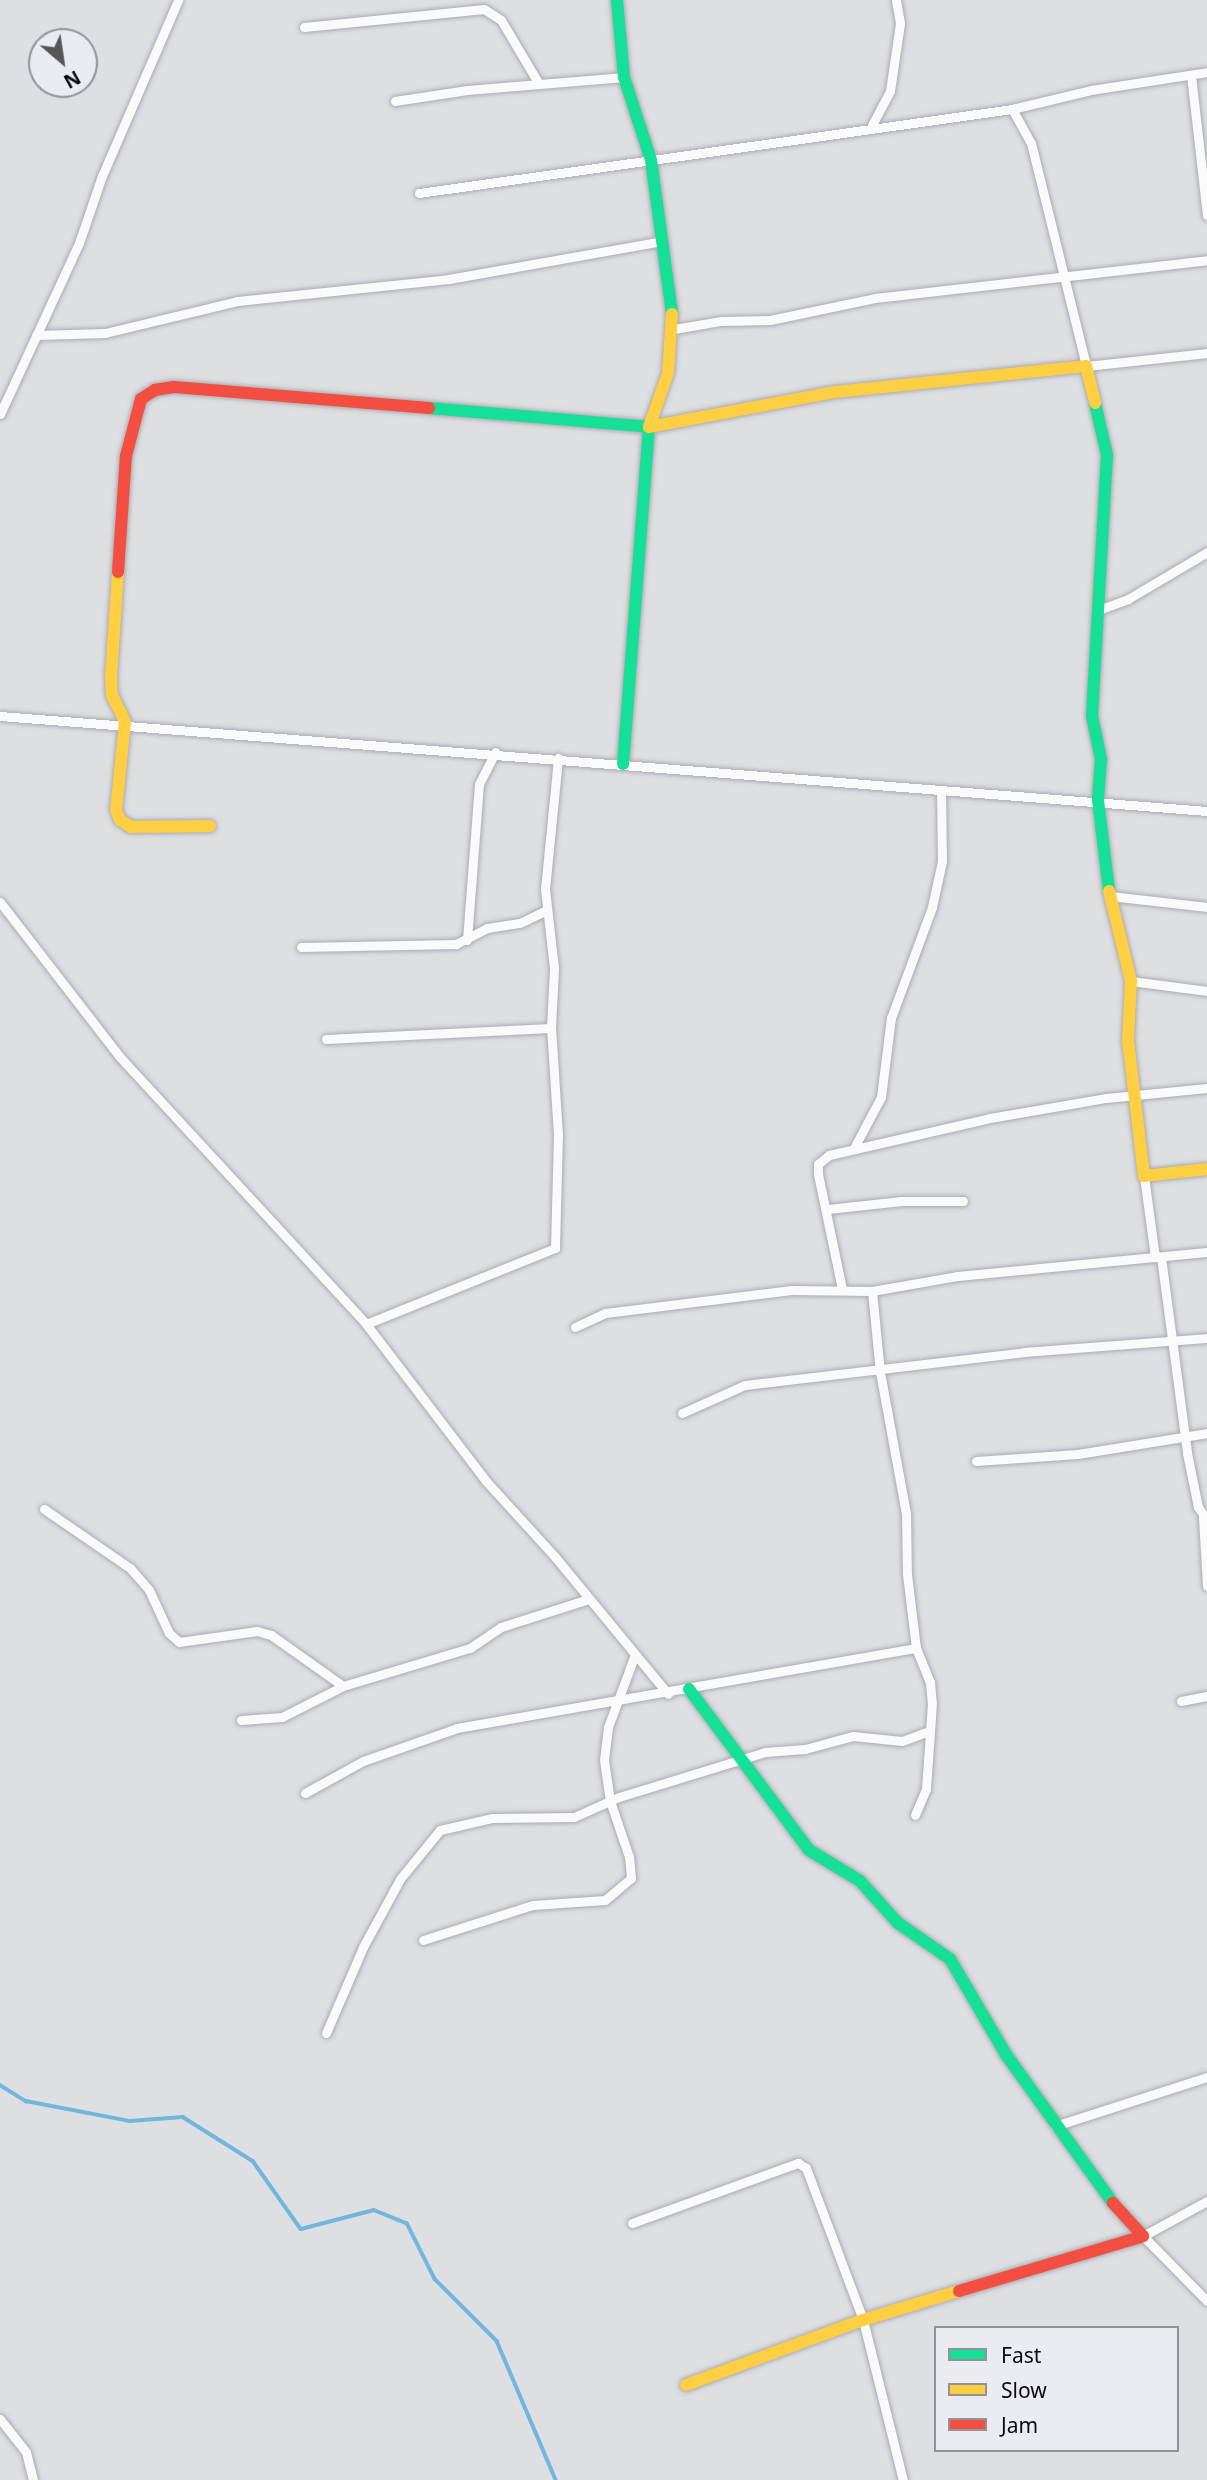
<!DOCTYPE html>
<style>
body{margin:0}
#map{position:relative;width:1207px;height:2480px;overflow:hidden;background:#dedfe3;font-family:"Noto Sans",sans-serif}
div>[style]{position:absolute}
.stream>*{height:3.5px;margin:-1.75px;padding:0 1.75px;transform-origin:1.75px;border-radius:1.75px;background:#73b6dc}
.roads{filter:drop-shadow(0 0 2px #abacaf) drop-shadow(0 0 2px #abacaf)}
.street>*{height:9px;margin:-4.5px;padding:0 4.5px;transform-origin:4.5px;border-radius:4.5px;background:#fafafb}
.fast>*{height:12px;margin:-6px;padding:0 6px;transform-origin:6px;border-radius:6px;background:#16e098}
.slow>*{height:12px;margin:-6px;padding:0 6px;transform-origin:6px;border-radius:6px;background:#ffcf43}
.jam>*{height:12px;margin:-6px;padding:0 6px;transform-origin:6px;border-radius:6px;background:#f24e42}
span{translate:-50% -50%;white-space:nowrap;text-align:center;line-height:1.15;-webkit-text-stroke:7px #ebebf2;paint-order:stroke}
.legend{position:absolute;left:934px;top:2326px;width:245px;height:126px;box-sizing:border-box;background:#ebebf2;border:2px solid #929297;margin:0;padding:9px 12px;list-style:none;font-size:21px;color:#0c0c0e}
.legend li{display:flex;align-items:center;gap:14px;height:35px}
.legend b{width:35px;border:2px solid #929297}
.north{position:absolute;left:28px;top:28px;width:70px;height:70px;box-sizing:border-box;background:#ebebf2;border:2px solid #929297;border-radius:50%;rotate:151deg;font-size:19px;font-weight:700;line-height:28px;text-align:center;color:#0c0c0e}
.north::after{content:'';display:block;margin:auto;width:24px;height:32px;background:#565659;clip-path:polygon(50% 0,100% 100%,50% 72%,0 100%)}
</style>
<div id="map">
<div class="stream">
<div style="left:0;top:2085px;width:31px;rotate:32deg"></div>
<div style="left:26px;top:2101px;width:106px;rotate:10.9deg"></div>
<div style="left:130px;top:2121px;width:53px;rotate:-4.3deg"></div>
<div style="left:183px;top:2117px;width:83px;rotate:32.2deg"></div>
<div style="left:253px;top:2161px;width:83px;rotate:54.8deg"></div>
<div style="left:301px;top:2229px;width:75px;rotate:-14.6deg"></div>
<div style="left:374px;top:2210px;width:35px;rotate:22deg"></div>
<div style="left:407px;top:2223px;width:63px;rotate:63.4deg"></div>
<div style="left:435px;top:2279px;width:88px;rotate:45deg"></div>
<div style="left:497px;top:2341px;width:151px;rotate:67deg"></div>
</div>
<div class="roads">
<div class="street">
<div style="left:304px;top:27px;width:181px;rotate:-5.7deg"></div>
<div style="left:484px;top:9px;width:20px;rotate:33deg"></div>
<div style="left:501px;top:20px;width:74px;rotate:59.3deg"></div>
<div style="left:1191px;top:75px;width:141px;rotate:83.5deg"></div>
<div style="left:395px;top:101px;width:73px;rotate:-8.7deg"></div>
<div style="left:467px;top:90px;width:158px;rotate:-4.7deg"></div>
<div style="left:1012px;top:109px;width:39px;rotate:61deg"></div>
<div style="left:1031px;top:143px;width:230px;rotate:76.1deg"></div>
<div style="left:1086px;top:366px;width:122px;rotate:-6.1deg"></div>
<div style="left:872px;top:125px;width:38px;rotate:-62deg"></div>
<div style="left:890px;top:91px;width:69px;rotate:-81.6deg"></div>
<div style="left:900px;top:23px;width:23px;rotate:-100deg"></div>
<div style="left:419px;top:193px;width:599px;rotate:-8.06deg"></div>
<div style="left:1012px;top:109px;width:81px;rotate:-13.5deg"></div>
<div style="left:1091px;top:90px;width:117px;rotate:-8.8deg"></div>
<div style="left:674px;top:329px;width:48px;rotate:-9.7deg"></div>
<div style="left:721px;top:321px;width:49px;rotate:-1.2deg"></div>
<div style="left:770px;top:320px;width:107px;rotate:-11.8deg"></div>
<div style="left:875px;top:298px;width:334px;rotate:-6.5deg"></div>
<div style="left:36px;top:335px;width:69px;rotate:-1.7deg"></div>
<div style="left:105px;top:333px;width:136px;rotate:-13.6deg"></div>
<div style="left:237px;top:301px;width:213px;rotate:-5.9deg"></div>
<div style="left:449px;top:279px;width:216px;rotate:-10.1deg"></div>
<div style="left:0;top:414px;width:188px;rotate:-65.2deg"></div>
<div style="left:79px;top:243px;width:71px;rotate:-71.1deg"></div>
<div style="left:102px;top:176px;width:192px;rotate:-66.6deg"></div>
<div style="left:1101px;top:609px;width:29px;rotate:-20deg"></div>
<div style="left:1128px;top:599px;width:92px;rotate:-30.7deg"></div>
<div style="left:0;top:716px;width:1211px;rotate:4.5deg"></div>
<div style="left:1110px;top:896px;width:98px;rotate:6.5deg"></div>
<div style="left:0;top:902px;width:195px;rotate:52.3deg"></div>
<div style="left:119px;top:1056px;width:364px;rotate:47.3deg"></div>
<div style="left:366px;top:1324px;width:198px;rotate:52.6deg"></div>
<div style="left:486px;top:1481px;width:104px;rotate:47.7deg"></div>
<div style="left:556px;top:1558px;width:176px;rotate:50.5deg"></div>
<div style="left:467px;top:940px;width:156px;rotate:-85.6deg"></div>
<div style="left:479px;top:784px;width:36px;rotate:-63deg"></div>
<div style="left:301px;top:947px;width:155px;rotate:-1.1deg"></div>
<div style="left:456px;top:944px;width:35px;rotate:-27deg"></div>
<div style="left:487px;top:928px;width:33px;rotate:-9deg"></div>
<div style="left:520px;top:923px;width:30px;rotate:-26deg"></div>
<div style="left:1131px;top:981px;width:77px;rotate:7.5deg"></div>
<div style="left:326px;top:1039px;width:225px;rotate:-2.8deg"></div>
<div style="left:855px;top:1146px;width:55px;rotate:-62deg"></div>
<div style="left:881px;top:1097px;width:80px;rotate:-82.8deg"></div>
<div style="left:891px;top:1018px;width:118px;rotate:-69.7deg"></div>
<div style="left:932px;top:907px;width:47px;rotate:-77.7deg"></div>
<div style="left:942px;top:861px;width:71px;rotate:-90.8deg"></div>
<div style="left:1144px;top:1176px;width:82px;rotate:82.3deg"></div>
<div style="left:828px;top:1209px;width:74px;rotate:-6.2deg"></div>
<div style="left:902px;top:1201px;width:61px"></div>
<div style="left:1161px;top:1257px;width:198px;rotate:82.4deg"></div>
<div style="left:1187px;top:1453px;width:55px;rotate:78.5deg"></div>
<div style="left:1198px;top:1507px;width:16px;rotate:55deg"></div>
<div style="left:842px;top:1289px;width:117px;rotate:-101.8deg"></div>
<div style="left:818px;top:1174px;width:10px;rotate:-90deg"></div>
<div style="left:818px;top:1164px;width:14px;rotate:-39deg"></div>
<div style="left:829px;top:1155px;width:165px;rotate:-12.9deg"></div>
<div style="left:990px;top:1118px;width:118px;rotate:-9.8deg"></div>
<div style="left:1106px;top:1098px;width:101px;rotate:-5.7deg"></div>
<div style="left:872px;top:1291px;width:81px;rotate:84.4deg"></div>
<div style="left:880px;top:1372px;width:143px;rotate:79.6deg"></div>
<div style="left:906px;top:1513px;width:61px;rotate:89.1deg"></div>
<div style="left:907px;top:1574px;width:75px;rotate:83.1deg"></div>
<div style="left:916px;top:1648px;width:37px;rotate:68deg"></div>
<div style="left:930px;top:1682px;width:21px;rotate:85deg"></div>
<div style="left:932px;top:1703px;width:86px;rotate:94deg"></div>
<div style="left:926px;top:1789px;width:28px;rotate:113deg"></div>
<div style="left:366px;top:1324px;width:204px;rotate:-21.9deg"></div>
<div style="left:555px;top:1248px;width:113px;rotate:-88.5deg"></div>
<div style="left:558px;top:1135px;width:107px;rotate:-93.7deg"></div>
<div style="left:551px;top:1028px;width:60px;rotate:-87.1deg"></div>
<div style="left:554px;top:968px;width:80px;rotate:-96.5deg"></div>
<div style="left:545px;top:889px;width:132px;rotate:-84.3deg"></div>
<div style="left:575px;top:1327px;width:33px;rotate:-25deg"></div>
<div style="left:605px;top:1313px;width:188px;rotate:-7deg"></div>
<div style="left:792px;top:1290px;width:80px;rotate:0.7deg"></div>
<div style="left:872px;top:1291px;width:86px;rotate:-10deg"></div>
<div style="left:957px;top:1276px;width:251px;rotate:-5.5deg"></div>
<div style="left:682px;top:1413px;width:69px;rotate:-24deg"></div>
<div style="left:745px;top:1385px;width:282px;rotate:-6.7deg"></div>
<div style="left:1025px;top:1352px;width:183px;rotate:-4.4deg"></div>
<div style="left:976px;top:1461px;width:102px;rotate:-3.9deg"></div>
<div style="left:1078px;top:1454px;width:131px;rotate:-9.2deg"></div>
<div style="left:44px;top:1509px;width:104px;rotate:34.5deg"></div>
<div style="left:130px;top:1568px;width:29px;rotate:49deg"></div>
<div style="left:149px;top:1590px;width:47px;rotate:65.1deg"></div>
<div style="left:169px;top:1633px;width:13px;rotate:42deg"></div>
<div style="left:179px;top:1642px;width:79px;rotate:-8deg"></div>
<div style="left:257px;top:1631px;width:15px;rotate:16deg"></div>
<div style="left:271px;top:1635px;width:88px;rotate:35.3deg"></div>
<div style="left:1203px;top:1518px;width:68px;rotate:86.6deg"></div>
<div style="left:1181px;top:1701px;width:26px;rotate:-11deg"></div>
<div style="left:241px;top:1720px;width:41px;rotate:-4.2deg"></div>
<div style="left:282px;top:1717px;width:68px;rotate:-26.9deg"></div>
<div style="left:343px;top:1686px;width:133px;rotate:-16.7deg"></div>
<div style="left:470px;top:1648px;width:37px;rotate:-34deg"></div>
<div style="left:501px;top:1627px;width:92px;rotate:-17.7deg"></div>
<div style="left:305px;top:1793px;width:66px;rotate:-28.9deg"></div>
<div style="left:363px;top:1761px;width:100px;rotate:-19.3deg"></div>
<div style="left:457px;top:1728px;width:466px;rotate:-9.9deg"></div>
<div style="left:423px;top:1940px;width:115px;rotate:-17.7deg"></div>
<div style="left:533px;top:1905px;width:72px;rotate:-4deg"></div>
<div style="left:605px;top:1900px;width:34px;rotate:-40deg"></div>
<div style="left:631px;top:1878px;width:21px;rotate:-95deg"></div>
<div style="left:629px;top:1857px;width:59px;rotate:-108.7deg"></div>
<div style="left:610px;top:1801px;width:10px;rotate:-24deg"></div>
<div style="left:619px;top:1797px;width:153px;rotate:-17.1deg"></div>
<div style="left:765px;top:1752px;width:40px;rotate:-4.3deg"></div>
<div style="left:805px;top:1749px;width:50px;rotate:-15.2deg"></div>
<div style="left:853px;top:1736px;width:49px;rotate:5.8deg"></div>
<div style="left:902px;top:1741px;width:29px;rotate:-20deg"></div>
<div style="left:326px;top:2033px;width:94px;rotate:-66.7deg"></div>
<div style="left:363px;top:1947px;width:77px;rotate:-61.4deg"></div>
<div style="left:400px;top:1879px;width:63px;rotate:-50.8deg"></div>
<div style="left:440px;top:1830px;width:53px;rotate:-13deg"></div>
<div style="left:492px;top:1818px;width:82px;rotate:-0.7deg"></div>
<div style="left:574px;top:1817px;width:39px;rotate:-24deg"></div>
<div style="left:610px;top:1801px;width:41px;rotate:-98.3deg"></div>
<div style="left:604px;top:1760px;width:33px;rotate:-83deg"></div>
<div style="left:608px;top:1727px;width:75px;rotate:-69.6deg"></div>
<div style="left:1055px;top:2126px;width:160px;rotate:-17.9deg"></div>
<div style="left:1207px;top:2201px;width:73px;rotate:151.3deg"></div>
<div style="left:1143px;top:2236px;width:91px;rotate:45.4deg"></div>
<div style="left:632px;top:2223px;width:177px;rotate:-19.9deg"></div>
<div style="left:798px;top:2163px;width:9px;rotate:32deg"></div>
<div style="left:806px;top:2168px;width:162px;rotate:69.4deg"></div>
<div style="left:863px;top:2320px;width:165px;rotate:76deg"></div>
<div style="left:0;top:2419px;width:42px;rotate:51.8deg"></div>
<div style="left:26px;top:2452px;width:29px;rotate:76deg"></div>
</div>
<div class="fast">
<div style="left:617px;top:0;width:77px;rotate:84.8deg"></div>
<div style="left:624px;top:77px;width:87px;rotate:72deg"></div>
<div style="left:651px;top:160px;width:155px;rotate:82.2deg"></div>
<div style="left:1095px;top:403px;width:53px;rotate:77deg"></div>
<div style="left:1107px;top:455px;width:261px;rotate:93.3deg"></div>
<div style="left:1092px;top:716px;width:44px;rotate:78.2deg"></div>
<div style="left:1101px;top:759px;width:41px;rotate:94.2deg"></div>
<div style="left:1098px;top:800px;width:92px;rotate:83.1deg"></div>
<div style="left:429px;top:408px;width:221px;rotate:4.9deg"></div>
<div style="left:649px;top:427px;width:338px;rotate:94.4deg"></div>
<div style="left:689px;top:1689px;width:201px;rotate:53.3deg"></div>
<div style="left:809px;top:1850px;width:60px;rotate:31.3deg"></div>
<div style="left:860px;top:1881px;width:57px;rotate:47.9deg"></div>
<div style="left:898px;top:1923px;width:63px;rotate:34.7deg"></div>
<div style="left:950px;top:1959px;width:113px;rotate:59.6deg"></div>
<div style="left:1007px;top:2056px;width:181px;rotate:54.2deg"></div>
</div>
<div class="slow">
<div style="left:672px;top:314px;width:59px;rotate:93.9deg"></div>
<div style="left:668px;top:373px;width:57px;rotate:109.4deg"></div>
<div style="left:649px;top:427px;width:189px;rotate:-10.7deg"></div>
<div style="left:835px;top:392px;width:252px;rotate:-5.9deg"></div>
<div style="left:1086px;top:366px;width:38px;rotate:76deg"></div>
<div style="left:118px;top:572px;width:105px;rotate:93.8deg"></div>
<div style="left:111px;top:677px;width:18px;rotate:87deg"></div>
<div style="left:112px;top:695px;width:30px;rotate:64deg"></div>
<div style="left:125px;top:722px;width:88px;rotate:95.8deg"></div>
<div style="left:116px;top:810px;width:11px;rotate:68deg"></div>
<div style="left:120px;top:820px;width:13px;rotate:32deg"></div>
<div style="left:131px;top:827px;width:79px;rotate:-0.7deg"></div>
<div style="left:1109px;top:891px;width:93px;rotate:76.3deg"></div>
<div style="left:1131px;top:981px;width:59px;rotate:92.9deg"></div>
<div style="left:1128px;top:1040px;width:137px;rotate:83.3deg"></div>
<div style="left:1144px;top:1176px;width:63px;rotate:-6.3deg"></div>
<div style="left:686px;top:2385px;width:189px;rotate:-20.2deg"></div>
<div style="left:863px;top:2320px;width:100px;rotate:-16.8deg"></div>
</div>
<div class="jam">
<div style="left:118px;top:572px;width:116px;rotate:-86.1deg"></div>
<div style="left:126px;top:456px;width:59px;rotate:-75.3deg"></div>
<div style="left:141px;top:399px;width:17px;rotate:-33deg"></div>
<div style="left:155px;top:390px;width:19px;rotate:-9deg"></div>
<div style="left:174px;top:387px;width:256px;rotate:4.7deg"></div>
<div style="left:959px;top:2291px;width:192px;rotate:-16.6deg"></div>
<div style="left:1143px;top:2236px;width:45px;rotate:-132.3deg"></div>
</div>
</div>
<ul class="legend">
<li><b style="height:9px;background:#16e098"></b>Fast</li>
<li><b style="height:9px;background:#ffcf43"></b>Slow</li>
<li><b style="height:9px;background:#f24e42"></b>Jam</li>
</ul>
<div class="north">N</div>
</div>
